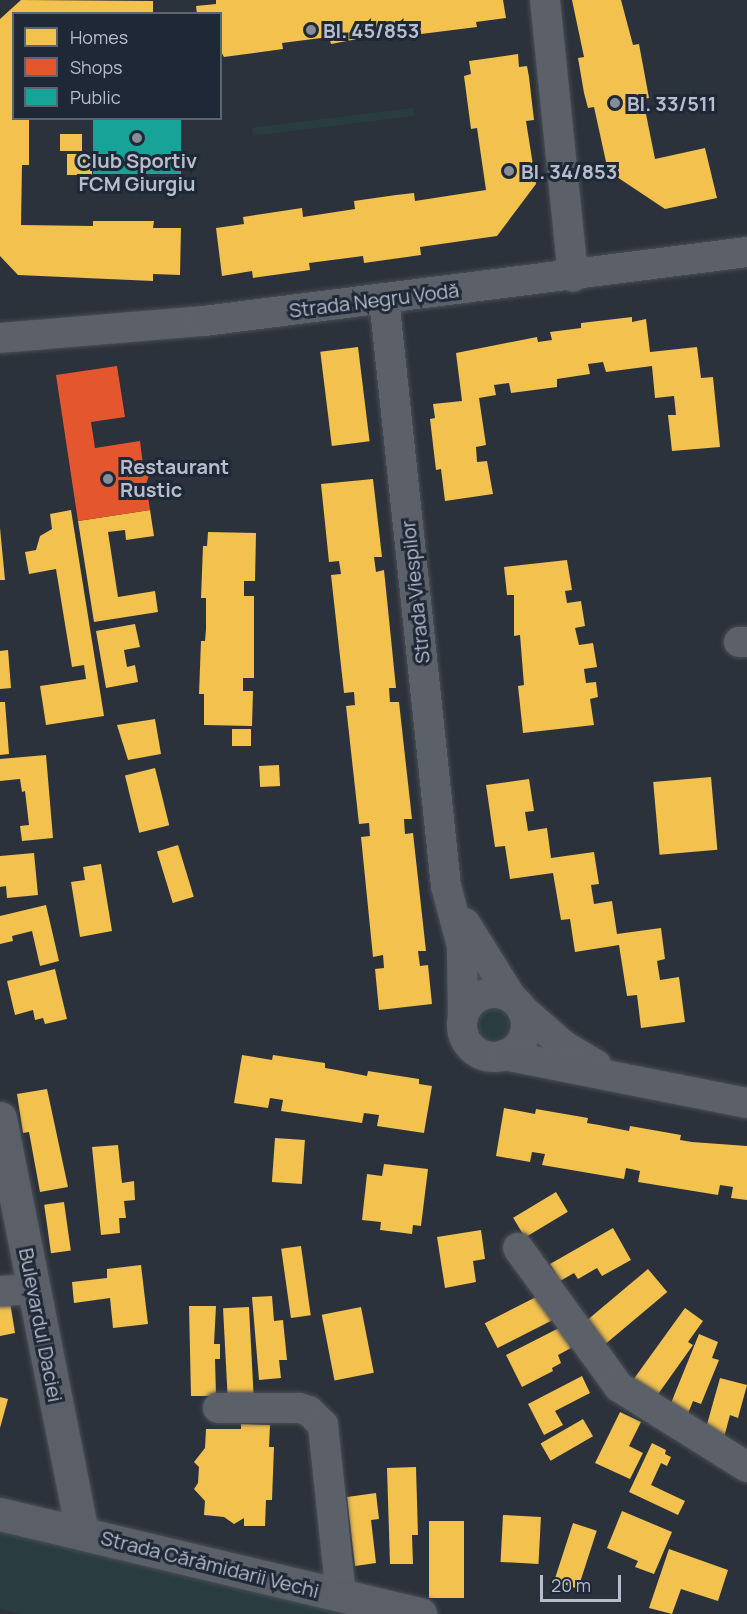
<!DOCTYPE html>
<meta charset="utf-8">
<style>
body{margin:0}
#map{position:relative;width:747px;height:1614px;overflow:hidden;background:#2c323b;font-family:Manrope,sans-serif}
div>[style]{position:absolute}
.green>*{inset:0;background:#293d41;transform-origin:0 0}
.round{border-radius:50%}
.homes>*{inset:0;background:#f2c14e;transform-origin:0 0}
.shops>*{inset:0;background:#e4572e}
.public>*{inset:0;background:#17a398;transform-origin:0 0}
.roads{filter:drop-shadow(0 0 2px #4a4e55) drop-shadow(0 0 2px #4a4e55)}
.street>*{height:30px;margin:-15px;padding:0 15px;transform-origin:15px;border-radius:15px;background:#5c6169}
.street>.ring{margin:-15px;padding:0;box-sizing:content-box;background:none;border:30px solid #5c6169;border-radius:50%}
.secondary>*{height:33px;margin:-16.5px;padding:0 16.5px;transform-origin:16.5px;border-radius:16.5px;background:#5b5f67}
.dots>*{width:16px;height:16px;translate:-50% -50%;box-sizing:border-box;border:3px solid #1f2836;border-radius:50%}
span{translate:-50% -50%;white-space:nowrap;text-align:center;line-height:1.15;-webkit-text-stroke:6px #1f2836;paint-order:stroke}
.poi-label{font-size:20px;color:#b7becb;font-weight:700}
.left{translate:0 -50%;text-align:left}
.street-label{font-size:20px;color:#b7becb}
.legend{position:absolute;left:12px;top:12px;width:210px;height:108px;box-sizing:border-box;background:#1f2836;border:2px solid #5c6472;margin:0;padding:8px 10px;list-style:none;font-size:18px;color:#b7becb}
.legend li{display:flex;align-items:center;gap:12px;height:30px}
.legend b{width:30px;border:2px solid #5c6472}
.scale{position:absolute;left:540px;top:1575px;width:81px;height:27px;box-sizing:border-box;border:3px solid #b7becb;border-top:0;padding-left:8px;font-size:18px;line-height:21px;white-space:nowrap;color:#b7becb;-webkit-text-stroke:4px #1f2836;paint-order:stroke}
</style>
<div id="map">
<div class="green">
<div style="left:413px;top:108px;width:8px;height:162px;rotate:83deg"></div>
<div class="round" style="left:479px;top:1009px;width:30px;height:30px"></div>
<div style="clip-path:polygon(0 1528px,343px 1607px,342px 1614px,22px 1614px,0 1609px)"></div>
</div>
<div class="homes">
<div style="clip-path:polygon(21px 0,153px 1px,153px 14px,14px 14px,14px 118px,29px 118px,29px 165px,22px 165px,21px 225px,93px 226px,93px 221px,154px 221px,153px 228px,181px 228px,180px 275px,153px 274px,153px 281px,18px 275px,0 256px,0 19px)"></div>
<div style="clip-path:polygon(216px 0,503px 0,506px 18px,476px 22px,477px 27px,421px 34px,420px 27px,331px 44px,329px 37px,282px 43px,283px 49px,224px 57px,220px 50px,220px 14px,197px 14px,196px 6px,216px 4px)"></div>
<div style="clip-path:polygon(572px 0,621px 0,633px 45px,639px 44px,649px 98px,643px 99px,655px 159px,705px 148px,717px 198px,665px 209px,608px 171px,594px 107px,588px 108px,584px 93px,578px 58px,584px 57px)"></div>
<div style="clip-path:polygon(518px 54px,519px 67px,527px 66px,529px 77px,534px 120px,526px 121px,536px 184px,497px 236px,420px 247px,421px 255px,364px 263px,363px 256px,309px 263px,310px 270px,253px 278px,252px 271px,222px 276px,216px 228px,244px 224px,243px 217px,302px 208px,303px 217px,355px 209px,354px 201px,396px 195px,414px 193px,415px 201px,486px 190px,477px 128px,471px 129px,464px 76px,471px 74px,469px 61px)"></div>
<div style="left:82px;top:134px;width:17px;height:22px;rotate:90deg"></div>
<div style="left:67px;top:154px;width:25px;height:21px"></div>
<div style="clip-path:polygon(632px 317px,632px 322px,646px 319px,650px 352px,697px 347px,701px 378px,713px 377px,720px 447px,672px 451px,668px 415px,676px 415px,674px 396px,655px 398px,652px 366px,606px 372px,603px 362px,588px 364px,590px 374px,557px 379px,557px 387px,511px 393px,509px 383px,494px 385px,496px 395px,479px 398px,486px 445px,476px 447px,477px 462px,487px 461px,493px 494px,445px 501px,441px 469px,436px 470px,430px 419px,435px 418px,433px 404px,462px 401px,456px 353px,537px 337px,538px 342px,552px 340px,550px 332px,581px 328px,581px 323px)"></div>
<div style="left:358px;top:347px;width:95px;height:38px;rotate:83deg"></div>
<div style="clip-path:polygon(373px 479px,382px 557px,374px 557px,376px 572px,384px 570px,396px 688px,389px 688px,390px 702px,399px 702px,412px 819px,404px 819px,405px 834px,413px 833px,426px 951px,418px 951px,420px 966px,428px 965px,432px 1004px,379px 1010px,375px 969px,384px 968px,383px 955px,373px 957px,361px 837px,370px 836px,369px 823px,359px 824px,346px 706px,355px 705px,354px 692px,344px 693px,331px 575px,341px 574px,339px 561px,329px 562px,321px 484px)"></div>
<div style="clip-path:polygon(71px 510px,104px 716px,46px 725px,40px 686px,86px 679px,84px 665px,72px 667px,56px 569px,29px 574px,25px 552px,36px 550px,40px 536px,52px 529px,50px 514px)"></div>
<div style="clip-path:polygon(150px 510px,154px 536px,126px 540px,125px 530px,108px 532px,118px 597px,155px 591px,158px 612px,94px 622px,78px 521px)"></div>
<div style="clip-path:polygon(0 528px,5px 580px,0 580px)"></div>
<div style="clip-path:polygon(208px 532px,256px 533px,255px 581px,244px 581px,244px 596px,254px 596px,254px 678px,243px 678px,243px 691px,253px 691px,252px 726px,204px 725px,204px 694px,199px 694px,201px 641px,205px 641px,206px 629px,206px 598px,201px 598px,203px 546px,207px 546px)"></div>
<div style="clip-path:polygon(567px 560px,572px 590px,565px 591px,567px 603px,581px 601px,585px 626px,575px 628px,579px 645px,593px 643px,597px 667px,584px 669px,586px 683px,596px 682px,598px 697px,590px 699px,594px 725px,523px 733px,518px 686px,524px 685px,520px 635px,514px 636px,514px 595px,507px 595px,504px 567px)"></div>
<div style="clip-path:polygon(135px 624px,140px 647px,124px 650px,127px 667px,135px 665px,138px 682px,106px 688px,96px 631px)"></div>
<div style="clip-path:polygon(8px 650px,11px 688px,0 689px,0 651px)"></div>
<div style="clip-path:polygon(0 702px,5px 702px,9px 754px,0 755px)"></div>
<div style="clip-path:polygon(155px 719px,161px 754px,128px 760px,117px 725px)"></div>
<div style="left:232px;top:729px;width:19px;height:17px"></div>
<div style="clip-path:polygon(46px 755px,53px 838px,22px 841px,20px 826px,29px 825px,25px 791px,22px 792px,20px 779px,0 781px,0 759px)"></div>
<div style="left:279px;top:765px;width:21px;height:20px;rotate:87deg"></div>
<div style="left:155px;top:768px;width:59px;height:31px;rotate:76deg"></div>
<div style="left:711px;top:777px;width:73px;height:58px;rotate:85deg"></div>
<div style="clip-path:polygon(529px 779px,534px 811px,525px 812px,528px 831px,547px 828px,551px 858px,594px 852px,599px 884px,591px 885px,594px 904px,612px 901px,617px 934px,661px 928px,665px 959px,657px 961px,660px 980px,679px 977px,685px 1022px,641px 1028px,637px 995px,627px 996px,619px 945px,575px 952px,570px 919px,561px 920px,553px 873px,510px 879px,505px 846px,495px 847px,486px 785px)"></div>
<div style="left:178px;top:845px;width:54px;height:22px;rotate:73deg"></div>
<div style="clip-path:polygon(34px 853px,38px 895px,7px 898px,6px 886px,0 887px,0 856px)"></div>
<div style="clip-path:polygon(101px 864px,112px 931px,80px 937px,71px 882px,85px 880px,83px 867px)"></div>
<div style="clip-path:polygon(46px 905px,59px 961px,40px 966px,32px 931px,12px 936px,13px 941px,0 944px,0 916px)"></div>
<div style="clip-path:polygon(55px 969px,67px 1019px,45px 1024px,43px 1018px,35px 1020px,33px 1010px,15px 1015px,7px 981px)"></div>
<div style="clip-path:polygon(242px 1055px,272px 1060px,273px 1055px,325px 1063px,325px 1068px,337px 1070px,367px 1076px,368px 1071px,419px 1079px,419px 1084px,432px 1086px,424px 1133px,377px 1126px,379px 1115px,364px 1113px,362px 1123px,281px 1111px,283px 1100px,270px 1098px,268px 1108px,234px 1103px)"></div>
<div style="clip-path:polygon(47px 1089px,68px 1187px,40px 1192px,29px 1132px,23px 1133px,17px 1094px)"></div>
<div style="clip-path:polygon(504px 1108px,535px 1114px,536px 1109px,588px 1118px,587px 1123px,599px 1125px,629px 1131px,630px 1126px,681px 1135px,680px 1140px,692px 1142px,747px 1146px,747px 1200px,731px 1198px,733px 1187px,720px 1185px,718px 1195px,638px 1182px,640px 1171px,626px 1168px,624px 1179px,542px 1165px,545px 1154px,532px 1152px,530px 1162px,496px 1156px)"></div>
<div style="left:275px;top:1138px;width:30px;height:44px;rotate:4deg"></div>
<div style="clip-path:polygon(118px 1145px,122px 1183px,134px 1181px,135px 1200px,124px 1201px,126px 1218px,119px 1218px,120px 1233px,101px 1235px,92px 1147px)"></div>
<div style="clip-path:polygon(384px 1164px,428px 1169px,421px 1226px,413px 1225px,412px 1234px,380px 1230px,381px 1222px,362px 1220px,367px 1174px,382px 1176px)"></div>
<div style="left:556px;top:1192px;width:23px;height:50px;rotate:59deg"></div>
<div style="left:64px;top:1202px;width:49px;height:20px;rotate:82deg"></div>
<div style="clip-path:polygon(613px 1228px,631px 1260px,602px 1276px,597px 1268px,578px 1279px,574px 1273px,560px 1281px,550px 1264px)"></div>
<div style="clip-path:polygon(481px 1230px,485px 1259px,473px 1261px,476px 1282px,445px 1288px,437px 1237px)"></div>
<div style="left:301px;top:1246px;width:70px;height:20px;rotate:82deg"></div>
<div style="clip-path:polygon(141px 1265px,148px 1324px,113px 1328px,110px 1298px,74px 1303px,72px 1282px,107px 1278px,107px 1269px)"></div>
<div style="left:648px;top:1269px;width:30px;height:80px;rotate:50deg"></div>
<div style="left:540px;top:1295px;width:28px;height:62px;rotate:63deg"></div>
<div style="clip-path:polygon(272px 1296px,274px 1321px,283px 1320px,287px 1360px,279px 1360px,281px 1378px,259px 1380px,252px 1297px)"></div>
<div style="clip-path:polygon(10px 1302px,15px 1333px,0 1336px,0 1303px)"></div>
<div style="clip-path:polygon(189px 1306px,216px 1306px,214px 1344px,220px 1344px,220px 1359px,215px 1359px,216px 1396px,191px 1396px)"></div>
<div style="left:249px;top:1307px;width:90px;height:26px;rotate:87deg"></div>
<div style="left:361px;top:1307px;width:67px;height:40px;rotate:79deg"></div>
<div style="clip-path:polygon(685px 1308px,703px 1321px,688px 1342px,693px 1345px,656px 1397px,633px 1380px)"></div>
<div style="clip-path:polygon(561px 1327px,571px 1348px,558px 1355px,561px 1363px,552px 1368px,553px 1371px,522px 1387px,506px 1355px)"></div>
<div style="clip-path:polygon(699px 1334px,718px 1342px,712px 1358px,719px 1360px,701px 1404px,693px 1401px,687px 1416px,669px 1408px)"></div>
<div style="clip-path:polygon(582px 1376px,590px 1393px,555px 1411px,563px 1425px,544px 1435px,528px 1404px)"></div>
<div style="clip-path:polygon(720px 1378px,747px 1385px,738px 1418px,730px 1415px,723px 1441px,704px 1435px)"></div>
<div style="clip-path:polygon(0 1397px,8px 1399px,0 1428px)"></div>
<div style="clip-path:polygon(620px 1412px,641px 1422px,629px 1446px,643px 1453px,630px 1479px,595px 1463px)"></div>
<div style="left:583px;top:1419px;width:20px;height:49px;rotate:60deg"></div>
<div style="clip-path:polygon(241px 1424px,270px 1425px,269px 1447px,274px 1447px,272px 1500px,266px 1500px,265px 1526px,244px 1526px,244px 1518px,234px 1524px,224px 1517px,204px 1515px,205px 1501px,194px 1489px,198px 1483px,199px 1467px,194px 1462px,205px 1448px,206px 1429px,241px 1429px)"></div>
<div style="clip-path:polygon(652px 1443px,666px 1450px,665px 1454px,671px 1457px,667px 1466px,661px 1463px,651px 1485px,685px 1501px,678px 1515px,629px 1492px)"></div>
<div style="clip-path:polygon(416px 1467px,418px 1535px,412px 1535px,413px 1564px,390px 1564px,387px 1468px)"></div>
<div style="clip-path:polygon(376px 1493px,379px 1519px,371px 1520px,376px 1563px,355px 1566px,347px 1497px)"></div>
<div style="clip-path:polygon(622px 1511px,672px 1532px,654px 1574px,635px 1567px,638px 1561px,607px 1548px)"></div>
<div style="left:503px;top:1515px;width:38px;height:47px;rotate:3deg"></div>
<div style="left:429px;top:1521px;width:35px;height:77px"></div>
<div style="left:573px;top:1523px;width:25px;height:61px;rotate:18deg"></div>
<div style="clip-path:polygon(669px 1549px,728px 1570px,718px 1601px,681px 1589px,672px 1614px,649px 1608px)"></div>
</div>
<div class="shops">
<div style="clip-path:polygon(117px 366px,125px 417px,91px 422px,95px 448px,140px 441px,143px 465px,150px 473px,146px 484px,150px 510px,78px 521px,56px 375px)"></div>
</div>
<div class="public">
<div style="left:93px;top:118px;width:88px;height:56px"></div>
</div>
<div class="roads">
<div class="street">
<div style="left:545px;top:0;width:278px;rotate:84.2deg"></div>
<div style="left:384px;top:298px;width:591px;rotate:83.98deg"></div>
<div style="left:446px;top:886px;width:62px;rotate:75.1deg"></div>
<div style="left:462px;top:946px;width:72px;rotate:89.2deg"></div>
<div style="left:0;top:338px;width:205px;rotate:-4.8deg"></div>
<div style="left:204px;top:321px;width:547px;rotate:-7.24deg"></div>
<div style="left:739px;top:642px;width:8px"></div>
<div style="left:465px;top:923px;width:87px;rotate:58.1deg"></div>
<div class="ring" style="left:462px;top:993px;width:34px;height:34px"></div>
<div style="left:522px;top:1009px;width:55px;rotate:41.3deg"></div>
<div style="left:563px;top:1045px;width:39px;rotate:31deg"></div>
<div style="left:504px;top:1055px;width:248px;rotate:11.2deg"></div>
<div style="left:518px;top:1248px;width:172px;rotate:54deg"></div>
<div style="left:619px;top:1387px;width:151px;rotate:32deg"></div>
<div style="left:0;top:1291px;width:33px;rotate:-3deg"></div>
<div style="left:218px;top:1408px;width:81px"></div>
<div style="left:299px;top:1408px;width:10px;rotate:17deg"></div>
<div style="left:309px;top:1411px;width:20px;rotate:45deg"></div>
<div style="left:323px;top:1425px;width:172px;rotate:84deg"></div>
</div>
<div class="secondary">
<div style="left:0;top:1118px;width:423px;rotate:78.8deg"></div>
<div style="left:0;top:1514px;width:432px;rotate:13.4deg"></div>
</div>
</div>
<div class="dots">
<div style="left:311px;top:30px;background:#868d99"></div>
<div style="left:615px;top:103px;background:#868d99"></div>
<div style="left:137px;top:138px;background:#868d99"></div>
<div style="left:509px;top:171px;background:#868d99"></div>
<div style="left:108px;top:479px;background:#868d99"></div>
</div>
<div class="poi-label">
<span class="left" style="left:323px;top:30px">Bl. 45/853</span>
<span class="left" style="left:627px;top:103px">Bl. 33/511</span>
<span style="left:137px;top:172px">Club Sportiv<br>FCM Giurgiu</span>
<span class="left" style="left:521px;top:171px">Bl. 34/853</span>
<span class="left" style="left:120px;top:478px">Restaurant<br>Rustic</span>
</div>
<div class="street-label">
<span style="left:374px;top:300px;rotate:-7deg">Strada Negru Vodă</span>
<span style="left:415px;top:592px;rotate:-96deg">Strada Viespilor</span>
<span style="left:41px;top:1325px;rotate:79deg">Bulevardul Daciei</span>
<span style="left:210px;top:1564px;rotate:14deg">Strada Cărămidarii Vechi</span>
</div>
<ul class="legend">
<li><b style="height:16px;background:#f2c14e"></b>Homes</li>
<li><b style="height:16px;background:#e4572e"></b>Shops</li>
<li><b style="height:16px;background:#17a398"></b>Public</li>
</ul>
<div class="scale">20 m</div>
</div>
